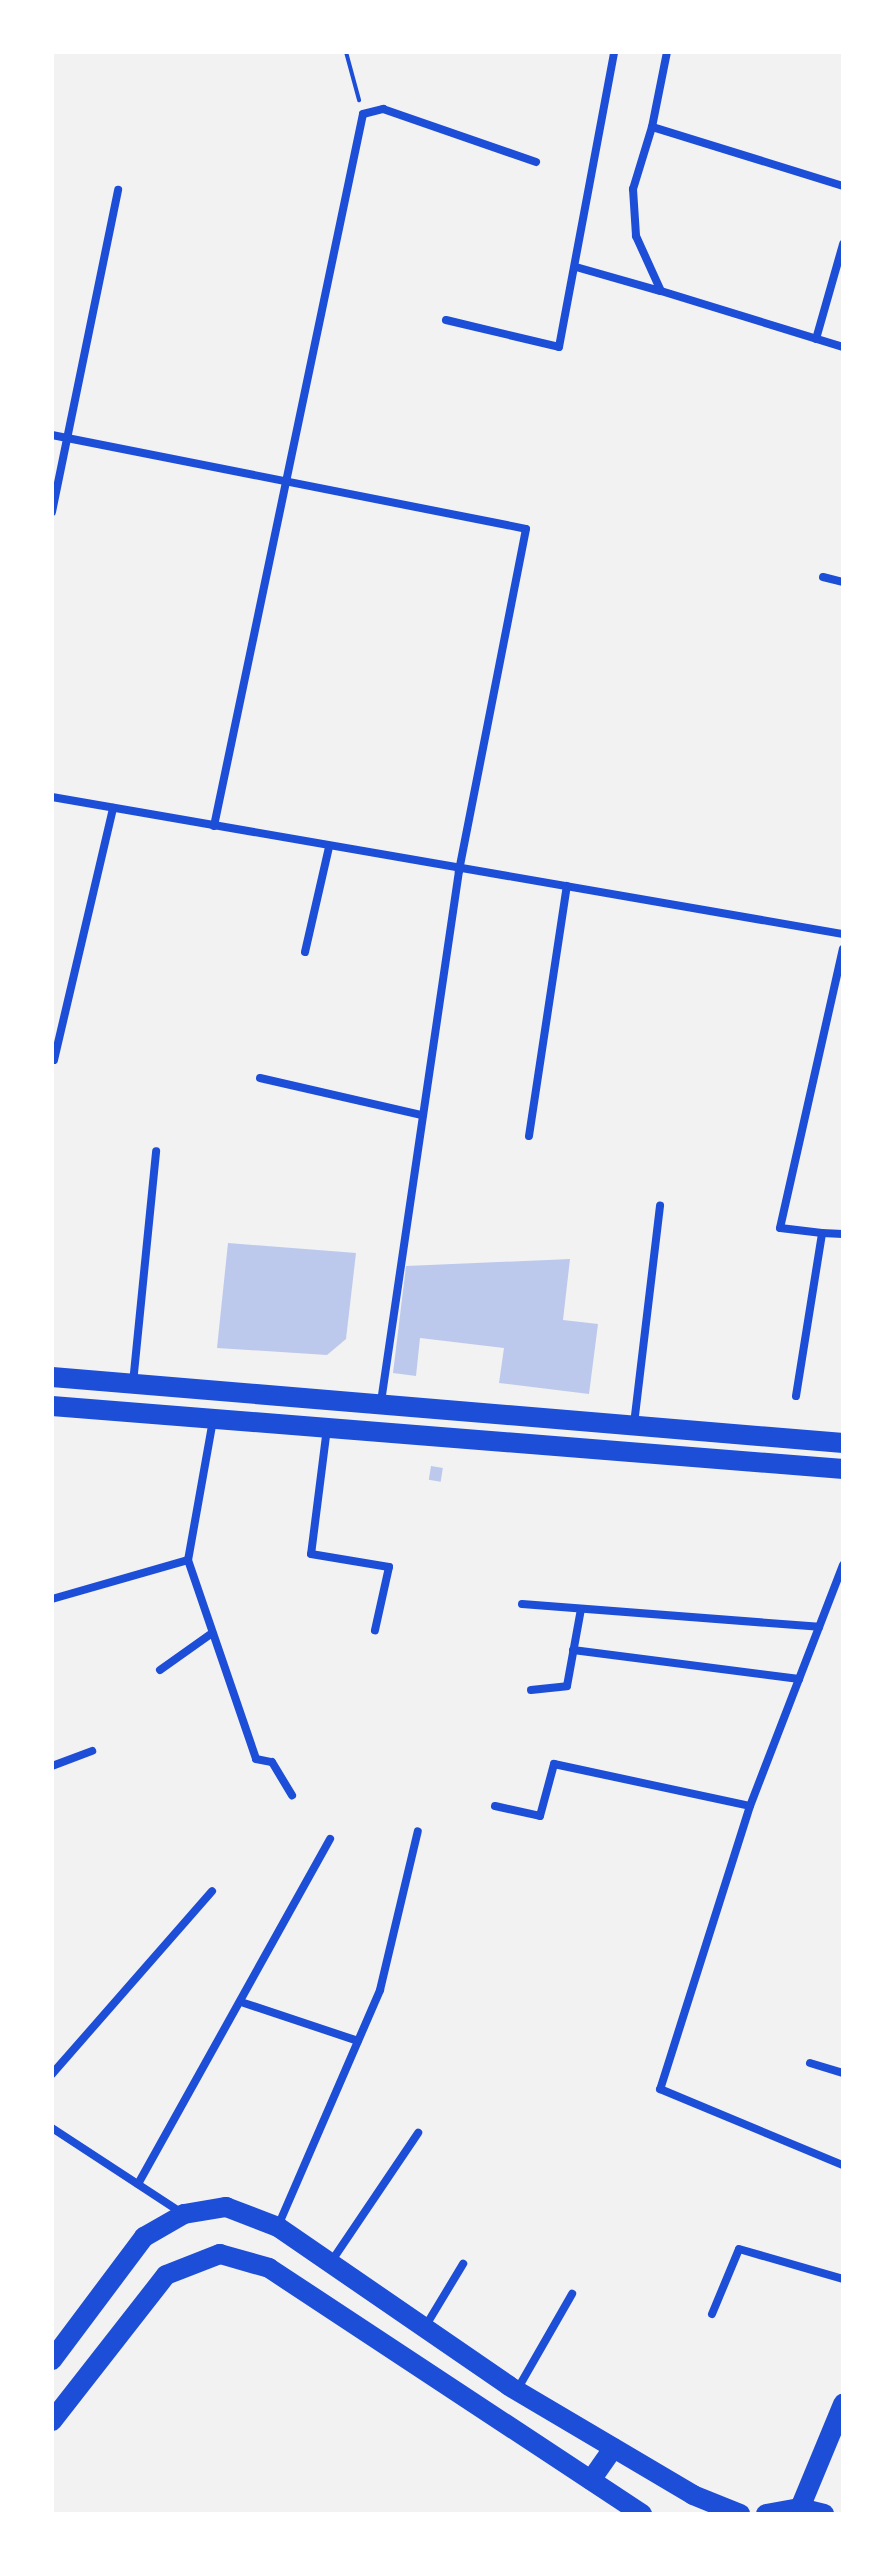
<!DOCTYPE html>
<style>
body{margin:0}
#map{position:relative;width:895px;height:2566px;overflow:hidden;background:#f2f2f2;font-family:Cabin,sans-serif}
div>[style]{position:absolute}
.building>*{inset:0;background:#bdc9ec;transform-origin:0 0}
.path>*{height:4px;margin:-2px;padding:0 2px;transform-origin:2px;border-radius:2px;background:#1d4ed8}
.minor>*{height:8px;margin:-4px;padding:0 4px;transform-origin:4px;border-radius:4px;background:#1d4ed8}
.primary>*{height:20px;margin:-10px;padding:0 10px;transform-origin:10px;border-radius:10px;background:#1d4ed8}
span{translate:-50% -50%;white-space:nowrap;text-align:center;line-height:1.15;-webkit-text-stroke:6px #fff;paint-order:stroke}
.frame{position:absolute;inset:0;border:54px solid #fff;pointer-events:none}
</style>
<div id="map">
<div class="building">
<div style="clip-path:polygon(228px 1243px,356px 1253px,346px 1339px,327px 1355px,217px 1348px)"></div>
<div style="clip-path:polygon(570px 1259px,563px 1320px,598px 1324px,589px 1394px,499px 1383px,504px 1348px,420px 1338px,416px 1376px,393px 1373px,406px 1266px)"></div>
<div style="left:431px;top:1466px;width:12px;height:14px;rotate:9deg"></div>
</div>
<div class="path">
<div style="left:346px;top:52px;width:50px;rotate:74.8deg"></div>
</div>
<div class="minor">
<div style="left:652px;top:127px;width:76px;rotate:-78.7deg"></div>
<div style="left:843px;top:186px;width:200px;rotate:-162.8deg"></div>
<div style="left:652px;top:127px;width:65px;rotate:107deg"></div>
<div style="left:633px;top:189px;width:47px;rotate:86.3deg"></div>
<div style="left:636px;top:236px;width:60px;rotate:65.6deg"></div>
<div style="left:661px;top:291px;width:190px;rotate:17.1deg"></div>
<div style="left:576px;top:267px;width:87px;rotate:15.9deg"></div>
<div style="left:446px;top:320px;width:116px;rotate:13.4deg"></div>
<div style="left:559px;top:347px;width:300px;rotate:-79.4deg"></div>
<div style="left:816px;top:339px;width:99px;rotate:-74.1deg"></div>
<div style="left:52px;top:435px;width:483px;rotate:11.2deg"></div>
<div style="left:526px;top:529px;width:349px;rotate:101.1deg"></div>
<div style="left:459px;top:871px;width:537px;rotate:98.36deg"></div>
<div style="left:52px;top:512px;width:329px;rotate:-78.4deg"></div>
<div style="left:823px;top:577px;width:21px;rotate:14deg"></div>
<div style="left:52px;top:797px;width:803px;rotate:9.83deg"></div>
<div style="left:214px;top:826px;width:727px;rotate:-78.18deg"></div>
<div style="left:363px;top:114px;width:21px;rotate:-14deg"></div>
<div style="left:383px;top:109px;width:162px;rotate:19.1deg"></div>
<div style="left:305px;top:952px;width:108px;rotate:-77.1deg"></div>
<div style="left:54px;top:1060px;width:259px;rotate:-76.8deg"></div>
<div style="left:260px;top:1078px;width:165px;rotate:12.9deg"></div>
<div style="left:529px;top:1136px;width:253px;rotate:-81.4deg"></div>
<div style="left:822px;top:1233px;width:42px;rotate:-173.2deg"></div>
<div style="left:780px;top:1228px;width:286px;rotate:-77.3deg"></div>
<div style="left:133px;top:1383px;width:233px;rotate:-84.3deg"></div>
<div style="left:796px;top:1396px;width:165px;rotate:-80.9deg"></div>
<div style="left:822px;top:1233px;width:21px;rotate:3deg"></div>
<div style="left:213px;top:1420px;width:142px;rotate:100.1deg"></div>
<div style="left:188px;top:1560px;width:210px;rotate:71.1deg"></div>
<div style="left:256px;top:1759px;width:16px;rotate:11deg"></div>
<div style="left:272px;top:1762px;width:39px;rotate:59deg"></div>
<div style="left:634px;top:1424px;width:220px;rotate:-83.2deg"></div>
<div style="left:327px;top:1428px;width:127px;rotate:97.2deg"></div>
<div style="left:311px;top:1554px;width:79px;rotate:9.5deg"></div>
<div style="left:389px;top:1567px;width:65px;rotate:102.5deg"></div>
<div style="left:843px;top:1565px;width:258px;rotate:111.1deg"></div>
<div style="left:750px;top:1806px;width:297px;rotate:107.6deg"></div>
<div style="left:660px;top:2089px;width:198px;rotate:22.6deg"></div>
<div style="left:52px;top:1599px;width:141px;rotate:-16deg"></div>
<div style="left:522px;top:1604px;width:298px;rotate:4.4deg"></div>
<div style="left:573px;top:1650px;width:228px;rotate:7.3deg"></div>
<div style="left:160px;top:1670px;width:64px;rotate:-35.4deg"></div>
<div style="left:531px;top:1690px;width:36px;rotate:-6deg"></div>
<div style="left:567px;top:1686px;width:78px;rotate:-79.7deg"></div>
<div style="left:52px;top:1766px;width:43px;rotate:-20.6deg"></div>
<div style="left:495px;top:1806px;width:46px;rotate:12.5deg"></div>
<div style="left:540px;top:1816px;width:54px;rotate:-74.9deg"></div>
<div style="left:554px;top:1764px;width:200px;rotate:12.1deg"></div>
<div style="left:244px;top:2003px;width:120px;rotate:18.4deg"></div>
<div style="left:810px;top:2063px;width:34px;rotate:17deg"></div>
<div style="left:52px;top:2074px;width:243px;rotate:-48.8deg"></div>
<div style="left:52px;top:2128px;width:155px;rotate:33.2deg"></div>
<div style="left:138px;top:2184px;width:395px;rotate:-60.9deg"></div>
<div style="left:278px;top:2226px;width:257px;rotate:-66.6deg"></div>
<div style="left:380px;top:1990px;width:163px;rotate:-76.6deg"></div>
<div style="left:331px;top:2262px;width:156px;rotate:-56deg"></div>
<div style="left:712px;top:2314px;width:70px;rotate:-67.4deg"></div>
<div style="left:739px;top:2249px;width:108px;rotate:16.1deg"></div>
<div style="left:425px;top:2327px;width:74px;rotate:-58.9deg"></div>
<div style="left:517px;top:2390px;width:111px;rotate:-60.2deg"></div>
</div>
<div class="primary">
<div style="left:52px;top:1377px;width:794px;rotate:4.77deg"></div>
<div style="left:52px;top:1406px;width:794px;rotate:4.55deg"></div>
<div style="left:52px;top:2360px;width:154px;rotate:-53.2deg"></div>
<div style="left:144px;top:2237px;width:46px;rotate:-29.9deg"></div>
<div style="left:184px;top:2214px;width:43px;rotate:-9.5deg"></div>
<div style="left:226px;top:2207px;width:56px;rotate:21deg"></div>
<div style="left:278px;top:2227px;width:280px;rotate:34.5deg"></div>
<div style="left:509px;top:2386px;width:214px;rotate:30.6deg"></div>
<div style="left:693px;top:2495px;width:51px;rotate:22deg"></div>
<div style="left:52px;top:2421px;width:185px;rotate:-52deg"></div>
<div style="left:166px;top:2275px;width:58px;rotate:-21.3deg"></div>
<div style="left:220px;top:2254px;width:51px;rotate:15.9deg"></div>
<div style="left:269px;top:2268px;width:447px;rotate:33.4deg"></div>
<div style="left:591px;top:2480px;width:39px;rotate:-55deg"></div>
<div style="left:800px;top:2508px;width:113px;rotate:-67.5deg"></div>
<div style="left:766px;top:2514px;width:35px;rotate:-10deg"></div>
<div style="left:800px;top:2508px;width:25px;rotate:14deg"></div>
</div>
<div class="frame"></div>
</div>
